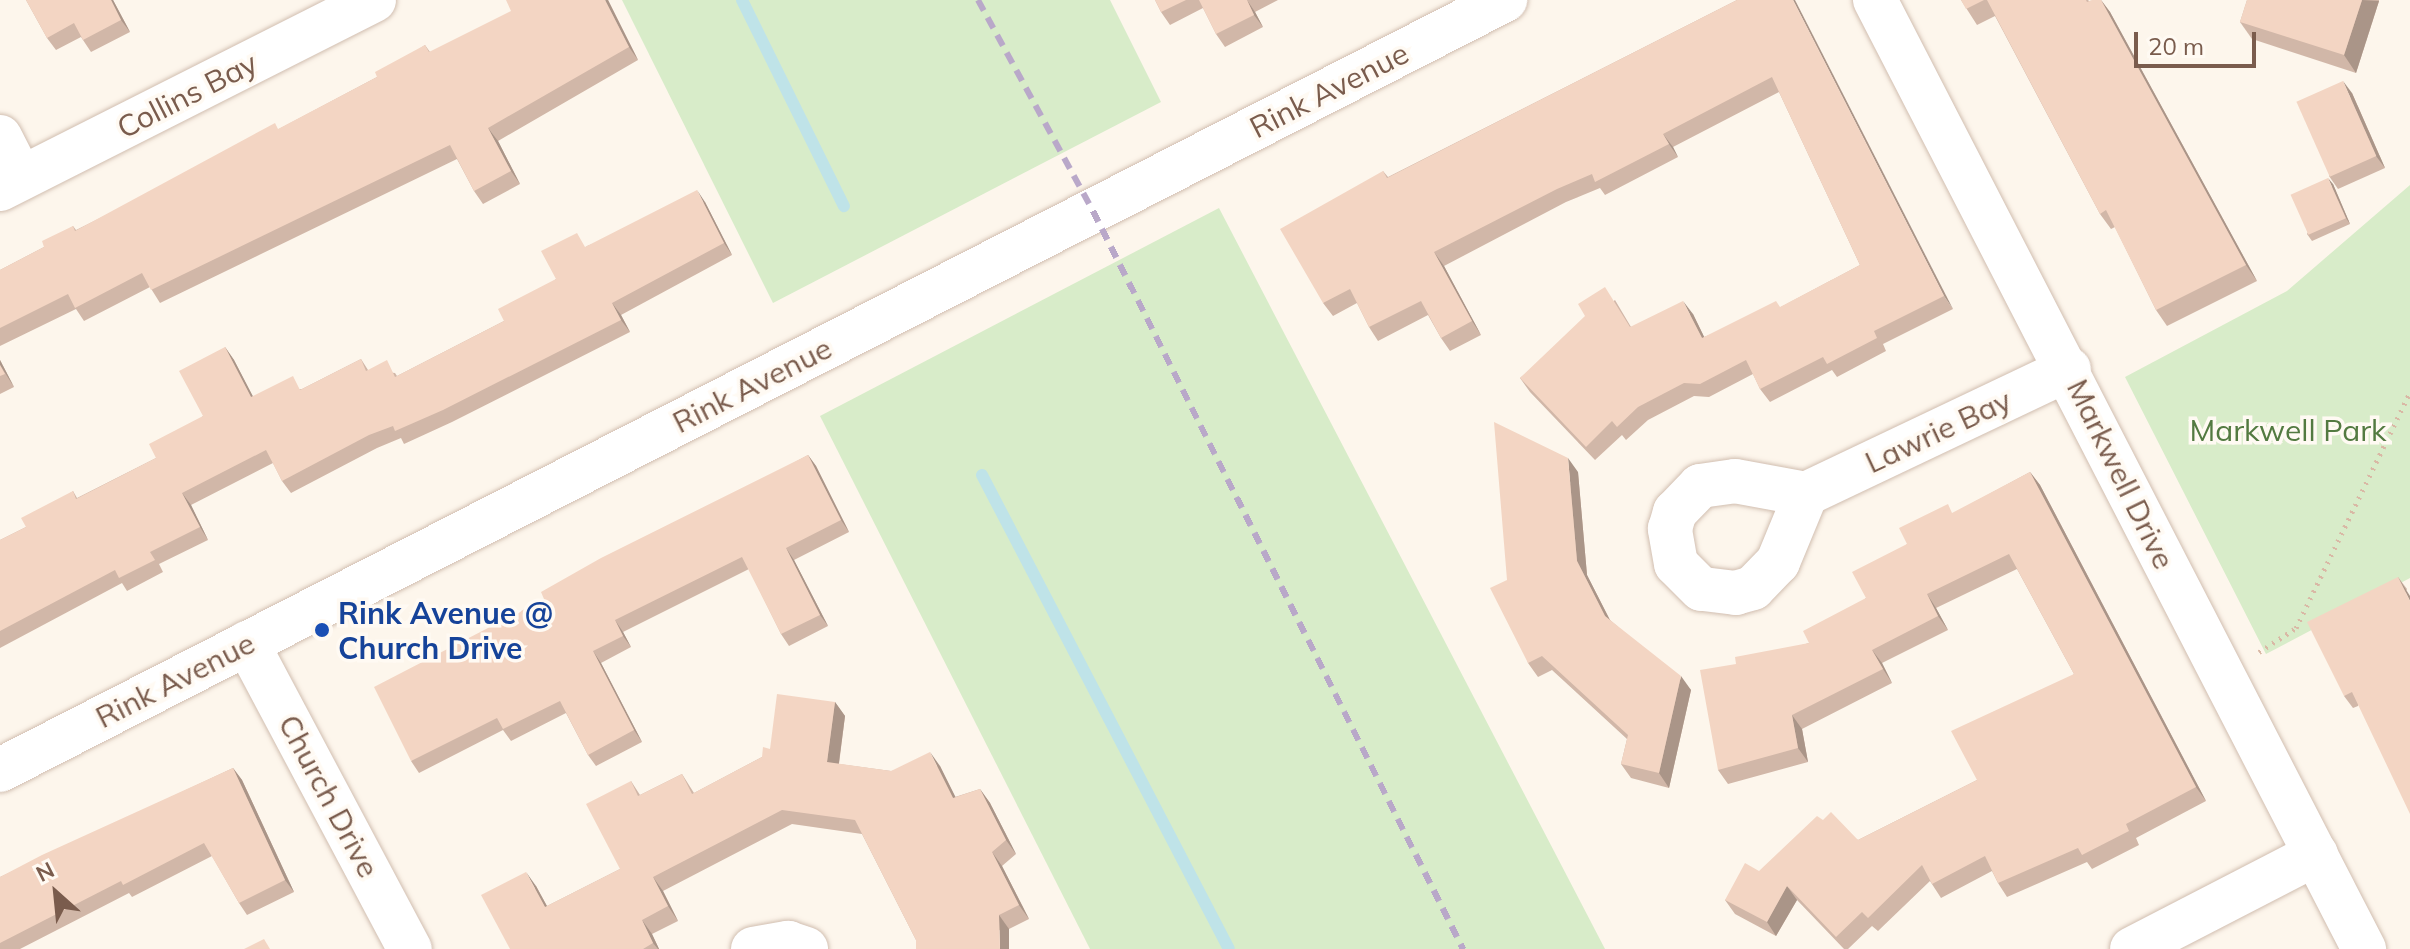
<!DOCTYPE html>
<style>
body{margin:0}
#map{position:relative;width:2410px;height:949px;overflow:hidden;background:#fdf6ec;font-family:Mulish,sans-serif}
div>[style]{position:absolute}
.green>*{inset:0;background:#d8ecc9}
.stream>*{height:12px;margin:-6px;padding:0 6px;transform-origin:6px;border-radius:6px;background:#bfe3e8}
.path>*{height:5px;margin-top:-2.5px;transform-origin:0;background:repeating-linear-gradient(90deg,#d9b8a5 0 2px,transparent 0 8px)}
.roads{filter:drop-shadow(0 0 2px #d1beb0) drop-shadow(0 0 2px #d1beb0)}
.minor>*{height:44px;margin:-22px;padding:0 22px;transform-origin:22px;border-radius:22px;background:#fff}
.rail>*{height:6px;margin-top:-3px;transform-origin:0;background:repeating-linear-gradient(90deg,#b9a8c9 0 12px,transparent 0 20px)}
.wall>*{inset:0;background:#d1b7a8}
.shaded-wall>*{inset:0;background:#aa9588}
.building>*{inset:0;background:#f3d5c3;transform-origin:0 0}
.dots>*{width:22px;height:22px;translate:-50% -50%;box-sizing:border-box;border:4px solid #fffaf3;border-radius:50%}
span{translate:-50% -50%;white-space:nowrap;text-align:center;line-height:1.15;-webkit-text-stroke:7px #fffaf3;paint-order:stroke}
.street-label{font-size:30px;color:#7a5c4d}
.park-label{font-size:30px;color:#537a41}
.transit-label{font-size:30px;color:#164399;font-weight:700}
.left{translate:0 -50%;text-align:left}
.north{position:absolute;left:16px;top:853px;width:80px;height:80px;-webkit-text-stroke:6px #fffaf3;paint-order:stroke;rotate:333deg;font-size:22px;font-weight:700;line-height:32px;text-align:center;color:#7a5c4d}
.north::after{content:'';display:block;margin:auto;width:28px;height:36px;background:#7a5c4d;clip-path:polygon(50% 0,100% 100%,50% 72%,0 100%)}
.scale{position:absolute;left:2134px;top:32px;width:122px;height:36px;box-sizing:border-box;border:4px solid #7a5c4d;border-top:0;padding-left:10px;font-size:24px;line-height:28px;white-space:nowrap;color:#7a5c4d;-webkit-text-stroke:6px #fffaf3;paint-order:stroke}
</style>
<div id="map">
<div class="green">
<div style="clip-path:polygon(622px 0,1110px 0,1161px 102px,773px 303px)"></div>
<div style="clip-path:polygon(2410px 185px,2410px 578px,2266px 654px,2125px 377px,2287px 291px)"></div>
<div style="clip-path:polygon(1219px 208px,1605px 949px,1090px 949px,820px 416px)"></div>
</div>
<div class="stream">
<div style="left:742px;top:0;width:230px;rotate:63.7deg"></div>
<div style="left:982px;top:475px;width:534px;rotate:62.48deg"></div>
</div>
<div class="path">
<div style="left:2259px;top:652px;width:44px;rotate:-33deg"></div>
<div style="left:2296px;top:628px;width:262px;rotate:-64.2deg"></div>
</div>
<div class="roads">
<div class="minor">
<div style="left:1875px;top:0;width:1068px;rotate:62.74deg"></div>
<div style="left:0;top:137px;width:46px;rotate:62.9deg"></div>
<div style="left:0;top:189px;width:419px;rotate:-26.8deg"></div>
<div style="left:1806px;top:494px;width:74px;rotate:112.4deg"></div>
<div style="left:1778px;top:562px;width:36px;rotate:134deg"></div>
<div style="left:1753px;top:588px;width:18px;rotate:164deg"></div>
<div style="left:1736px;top:593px;width:35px;rotate:-173deg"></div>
<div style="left:1701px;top:589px;width:35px;rotate:-135deg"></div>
<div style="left:1676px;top:564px;width:36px;rotate:-100deg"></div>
<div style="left:1670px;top:529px;width:18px;rotate:-74deg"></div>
<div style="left:1675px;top:512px;width:36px;rotate:-46deg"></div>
<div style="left:1700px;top:486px;width:35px;rotate:-8deg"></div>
<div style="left:1735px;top:481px;width:72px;rotate:10.4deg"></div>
<div style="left:1806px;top:494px;width:291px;rotate:-25.4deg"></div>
<div style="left:247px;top:643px;width:347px;rotate:62deg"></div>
<div style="left:0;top:770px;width:1691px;rotate:-27.1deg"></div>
<div style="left:753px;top:949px;width:36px;rotate:-10deg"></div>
<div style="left:788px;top:943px;width:19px;rotate:18deg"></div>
<div style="left:2132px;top:949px;width:207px;rotate:-27.3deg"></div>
</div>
</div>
<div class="rail">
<div style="left:978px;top:0;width:240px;rotate:61.4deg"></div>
<div style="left:1093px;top:211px;width:826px;rotate:63.37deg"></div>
</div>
<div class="wall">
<div style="clip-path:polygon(26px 0,113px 0,130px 32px,91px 52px,81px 37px,56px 50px,47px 38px)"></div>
<div style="clip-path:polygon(608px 0,638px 60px,498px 141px,520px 184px,483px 204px,474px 191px,457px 159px,160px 303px,150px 287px,84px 321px,76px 309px,0 346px,0 270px,44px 247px,73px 226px,76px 230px,279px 129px,377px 77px,425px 45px,430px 52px)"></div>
<div style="clip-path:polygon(1155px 0,1278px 0,1255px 12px,1263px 27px,1225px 47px,1216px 34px,1203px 8px,1170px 25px,1161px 12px)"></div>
<div style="clip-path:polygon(1737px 0,1953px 309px,1883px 344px,1886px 351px,1837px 377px,1832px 370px,1770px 402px,1760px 389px,1753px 374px,1709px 397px,1694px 396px,1648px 420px,1626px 440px,1622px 435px,1595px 460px,1530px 392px,1520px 378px,1615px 300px,1631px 327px,1693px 314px,1704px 337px,1781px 307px,1860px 265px,1779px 92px,1673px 147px,1678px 157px,1605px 195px,1600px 188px,1566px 202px,1444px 266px,1481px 335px,1450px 351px,1441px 338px,1428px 315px,1378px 341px,1369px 327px,1357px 303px,1333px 316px,1323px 303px,1383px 171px,1388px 177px)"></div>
<div style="clip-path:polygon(1961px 0,2088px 0,2089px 1px,2101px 0,2110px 12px,2257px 281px,2167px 326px,2156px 310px,2115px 227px,2111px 229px,2100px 214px,1995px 16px,1977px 25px)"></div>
<div style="clip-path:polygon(2247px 0,2379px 0,2379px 1px,2356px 73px,2252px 39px,2240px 22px)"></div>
<div style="clip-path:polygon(2352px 93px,2385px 168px,2338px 189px,2329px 176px)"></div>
<div style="clip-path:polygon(2333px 184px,2350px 224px,2312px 241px,2307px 234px)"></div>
<div style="clip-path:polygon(705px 202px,732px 255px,621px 315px,630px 332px,452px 422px,404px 444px,401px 438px,377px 448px,291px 493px,282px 481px,273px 463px,191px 505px,208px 540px,159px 564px,163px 572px,127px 591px,122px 583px,0 648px,0 540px,26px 527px,73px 491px,77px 498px,156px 458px,203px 416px,225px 347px,234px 360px,253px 397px,302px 389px,361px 359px,368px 370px,395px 373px,397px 376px,504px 321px,556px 279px,587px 246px)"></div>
<div style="clip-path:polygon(0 360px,14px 387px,0 394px)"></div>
<div style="clip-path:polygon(808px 455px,816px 466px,849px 532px,794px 560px,828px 626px,789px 646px,781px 634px,749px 569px,623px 632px,631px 647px,601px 663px,642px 742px,596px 766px,588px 755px,566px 713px,511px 741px,503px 730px,419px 773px,411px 761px,544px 599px)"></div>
<div style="clip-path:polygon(1578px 472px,1587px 575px,1610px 620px,1691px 690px,1669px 788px,1631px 778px,1621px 764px,1627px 739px,1552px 670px,1538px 677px,1528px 663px,1507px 580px)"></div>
<div style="clip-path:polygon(2030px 472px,2040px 485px,2206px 801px,2136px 838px,2139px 845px,2092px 869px,2087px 862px,2007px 897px,1998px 883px,1992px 871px,1941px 898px,1930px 881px,1878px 931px,1872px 926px,1848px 949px,1844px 949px,1797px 900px,1776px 936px,1735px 914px,1725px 900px,1823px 820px,1858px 840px,1977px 780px,2074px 674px,2017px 569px,1936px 608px,1948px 630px,1882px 663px,1892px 683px,1802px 729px,1808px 762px,1728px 784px,1718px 770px,1736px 664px,1809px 643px,1866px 598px,1907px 544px,1954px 513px)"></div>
<div style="clip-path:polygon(2398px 577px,2407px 589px,2358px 706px,2353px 708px,2344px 696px)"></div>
<div style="clip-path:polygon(835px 702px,845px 716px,839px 764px,891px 771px,940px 766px,955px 797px,980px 789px,990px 803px,1016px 854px,1002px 866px,1029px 919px,1009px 929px,916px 940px,862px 834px,792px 824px,663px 891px,678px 921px,652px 934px,659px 949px,510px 949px,536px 886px,547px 906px,620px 869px,631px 781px,640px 795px,682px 774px,694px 793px,762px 757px,770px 749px)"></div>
<div style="clip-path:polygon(233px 768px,242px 780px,294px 892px,247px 915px,239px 903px,212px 856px,132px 897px,129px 893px,20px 949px,0 949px,0 877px)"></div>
</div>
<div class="shaded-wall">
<div style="clip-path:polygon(111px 0,113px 0,130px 32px,121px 20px)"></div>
<div style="clip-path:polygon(605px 0,608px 0,638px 60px,629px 47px)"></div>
<div style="clip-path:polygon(1247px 0,1255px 12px,1263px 27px,1254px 15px)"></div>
<div style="clip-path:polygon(1793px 0,1795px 0,1953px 309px,1944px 296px)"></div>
<div style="clip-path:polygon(2101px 0,2110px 12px,2257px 281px,2246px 265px)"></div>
<div style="clip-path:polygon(2362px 0,2379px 1px,2356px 73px,2344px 55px)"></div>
<div style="clip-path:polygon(2343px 81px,2352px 93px,2385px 168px,2376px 156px)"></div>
<div style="clip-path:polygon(488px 128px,498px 141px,520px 184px,511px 171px)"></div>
<div style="clip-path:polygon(1663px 134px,1673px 147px,1678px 157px,1669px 144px)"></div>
<div style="clip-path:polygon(2328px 178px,2333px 184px,2350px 224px,2346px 218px)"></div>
<div style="clip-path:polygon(697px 190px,705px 202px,732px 255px,724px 243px)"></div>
<div style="clip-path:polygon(1434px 252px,1444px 266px,1481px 335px,1472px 321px)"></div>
<div style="clip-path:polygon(1683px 301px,1693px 314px,1711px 351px,1702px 338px)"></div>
<div style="clip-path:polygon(612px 303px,621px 315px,630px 332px,621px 320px)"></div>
<div style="clip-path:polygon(225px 347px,234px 360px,260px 410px,251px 397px)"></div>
<div style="clip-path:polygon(0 360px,14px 387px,0 365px)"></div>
<div style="clip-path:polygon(808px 455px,816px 466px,849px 532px,841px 520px)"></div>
<div style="clip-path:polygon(1568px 458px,1578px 472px,1587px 575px,1615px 630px,1605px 616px,1577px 561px)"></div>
<div style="clip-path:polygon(2030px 472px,2040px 485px,2206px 801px,2196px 787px)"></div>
<div style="clip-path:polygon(182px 493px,191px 505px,208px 540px,200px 527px)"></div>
<div style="clip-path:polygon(786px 548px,794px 560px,828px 626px,820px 615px)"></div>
<div style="clip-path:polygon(2398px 577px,2410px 596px,2410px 601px)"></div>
<div style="clip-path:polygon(1927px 594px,1936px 608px,1948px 630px,1938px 616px)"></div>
<div style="clip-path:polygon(615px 620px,623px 632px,631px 647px,623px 636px)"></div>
<div style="clip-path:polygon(1872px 650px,1882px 663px,1892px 683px,1883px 669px)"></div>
<div style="clip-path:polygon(593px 651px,601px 663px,642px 742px,634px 730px)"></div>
<div style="clip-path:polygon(1681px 676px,1691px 690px,1669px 788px,1659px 773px)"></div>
<div style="clip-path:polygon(835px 702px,845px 716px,837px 777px,827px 762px)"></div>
<div style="clip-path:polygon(1792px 715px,1802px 729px,1808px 762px,1798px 748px)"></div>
<div style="clip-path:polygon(930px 752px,940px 766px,963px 812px,953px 798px)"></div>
<div style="clip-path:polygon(233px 768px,242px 780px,294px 892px,285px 880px)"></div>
<div style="clip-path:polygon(980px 789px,990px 803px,1016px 854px,1006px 840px)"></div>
<div style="clip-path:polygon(992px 852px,1002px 866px,1029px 919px,1019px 905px)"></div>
<div style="clip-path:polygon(526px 872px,536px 886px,555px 921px,545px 907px)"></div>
<div style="clip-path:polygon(653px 877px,663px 891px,678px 921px,668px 906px)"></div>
<div style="clip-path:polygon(1787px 886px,1797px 900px,1776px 936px,1767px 922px)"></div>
<div style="clip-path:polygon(999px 915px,1009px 929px,1009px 949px,1000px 949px)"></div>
<div style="clip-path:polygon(642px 920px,652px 934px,659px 949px,658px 949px,653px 943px)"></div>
</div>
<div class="building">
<div style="clip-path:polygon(26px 0,111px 0,121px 20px,83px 40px,74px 23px,47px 38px)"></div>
<div style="clip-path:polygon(506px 0,605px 0,629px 47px,488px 128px,511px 171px,474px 191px,450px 145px,151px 290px,142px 273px,75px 308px,68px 294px,0 328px,0 270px,44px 247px,42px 241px,73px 226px,75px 231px,275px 123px,278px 129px,377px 77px,375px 72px,425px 45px,429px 52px,511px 11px)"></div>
<div style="clip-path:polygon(1155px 0,1186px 0,1161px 12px)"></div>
<div style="clip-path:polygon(1199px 0,1247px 0,1254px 15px,1216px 34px)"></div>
<div style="clip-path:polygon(1737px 0,1793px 0,1944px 296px,1874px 331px,1877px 338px,1827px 364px,1823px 357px,1760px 389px,1746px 360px,1700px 384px,1684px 383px,1638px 407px,1617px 427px,1612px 421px,1586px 447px,1520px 378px,1585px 316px,1578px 304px,1605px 287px,1630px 327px,1683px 301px,1702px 338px,1776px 301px,1780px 307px,1860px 265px,1772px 77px,1663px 134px,1669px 144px,1595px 182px,1592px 174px,1557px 189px,1434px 252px,1472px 321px,1441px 338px,1421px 301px,1369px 327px,1350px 289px,1323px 303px,1280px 229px,1383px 171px,1387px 178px)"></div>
<div style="clip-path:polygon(1961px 0,1984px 0,1966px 9px)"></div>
<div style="clip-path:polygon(1987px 0,2086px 0,2087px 2px,2092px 0,2101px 0,2246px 265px,2156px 310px,2106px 210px,2100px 214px)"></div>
<div style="clip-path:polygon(2247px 0,2362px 0,2344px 55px,2240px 22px)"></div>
<div style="left:2343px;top:81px;width:82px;height:51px;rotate:66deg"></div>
<div style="left:2328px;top:178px;width:44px;height:41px;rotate:66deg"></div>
<div style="clip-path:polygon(697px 190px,724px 243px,612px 303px,621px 320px,443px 410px,395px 431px,393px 426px,369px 435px,282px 481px,266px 450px,182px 493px,200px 527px,150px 552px,155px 560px,119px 578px,115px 570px,0 631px,0 540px,26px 527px,21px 518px,73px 491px,76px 499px,156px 458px,149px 444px,203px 416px,179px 371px,225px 347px,251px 397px,293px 376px,300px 390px,361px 359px,366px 371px,387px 360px,395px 377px,504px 321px,498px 309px,556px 279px,541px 251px,577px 233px,585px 247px)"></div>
<div style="clip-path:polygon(0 365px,5px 374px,0 376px)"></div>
<div style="clip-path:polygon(1494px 422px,1568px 458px,1577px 561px,1605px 616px,1681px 676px,1659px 773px,1621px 764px,1628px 735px,1542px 656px,1528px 663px,1490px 588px,1507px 580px)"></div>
<div style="clip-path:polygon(808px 455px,841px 520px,786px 548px,820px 615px,781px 634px,742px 557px,615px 620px,623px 636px,593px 651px,634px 730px,588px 755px,560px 701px,503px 729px,497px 718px,411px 761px,374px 687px,544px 599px,541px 592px,601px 558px)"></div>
<div style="clip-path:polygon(2030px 472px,2196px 787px,2126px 824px,2129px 831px,2082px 855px,2078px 848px,1998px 883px,1985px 856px,1932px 884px,1922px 865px,1868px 918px,1862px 912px,1836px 937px,1787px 886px,1767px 922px,1725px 900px,1745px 863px,1759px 871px,1817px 816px,1823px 820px,1831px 812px,1858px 840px,1977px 780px,1951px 731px,2074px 674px,2009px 554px,1927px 594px,1938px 616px,1872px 650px,1883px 669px,1792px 715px,1798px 748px,1718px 770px,1700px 670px,1736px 664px,1735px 657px,1809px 643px,1803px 631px,1866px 598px,1852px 572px,1907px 544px,1899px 528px,1948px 504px,1952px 513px)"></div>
<div style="clip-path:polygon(2398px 577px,2410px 601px,2410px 814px,2352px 692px,2344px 696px,2307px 622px)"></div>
<div style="clip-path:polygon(777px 694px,835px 702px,827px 762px,891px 771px,930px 752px,953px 798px,980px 789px,1006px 840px,992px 852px,1019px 905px,999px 915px,1000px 949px,916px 949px,916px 940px,855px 820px,782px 810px,653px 877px,668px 906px,642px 920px,653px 943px,643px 949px,510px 949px,481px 895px,526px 872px,545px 907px,620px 869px,586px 804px,631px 781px,638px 796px,682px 774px,692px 794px,762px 757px,763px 747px,770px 749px)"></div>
<div style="clip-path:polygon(233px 768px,285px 880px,239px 903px,204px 843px,123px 885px,121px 881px,0 943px,0 877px,42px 855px)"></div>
<div style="clip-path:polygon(264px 939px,270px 949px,244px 949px)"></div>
</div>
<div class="dots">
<div style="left:322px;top:630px;background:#1a4fb4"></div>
</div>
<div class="street-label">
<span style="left:1329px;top:90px;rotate:-27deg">Rink Avenue</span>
<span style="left:187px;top:95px;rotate:-27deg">Collins Bay</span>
<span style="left:752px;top:385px;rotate:-27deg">Rink Avenue</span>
<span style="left:1938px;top:431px;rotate:-25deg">Lawrie Bay</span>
<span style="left:2121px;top:474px;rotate:64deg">Markwell Drive</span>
<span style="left:175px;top:680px;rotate:-27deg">Rink Avenue</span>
<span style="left:329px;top:796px;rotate:62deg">Church Drive</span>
</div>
<div class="park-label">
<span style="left:2288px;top:430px">Markwell Park</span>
</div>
<div class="transit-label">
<span class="left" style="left:338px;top:630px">Rink Avenue @<br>Church Drive</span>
</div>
<div class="north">N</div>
<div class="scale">20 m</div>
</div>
